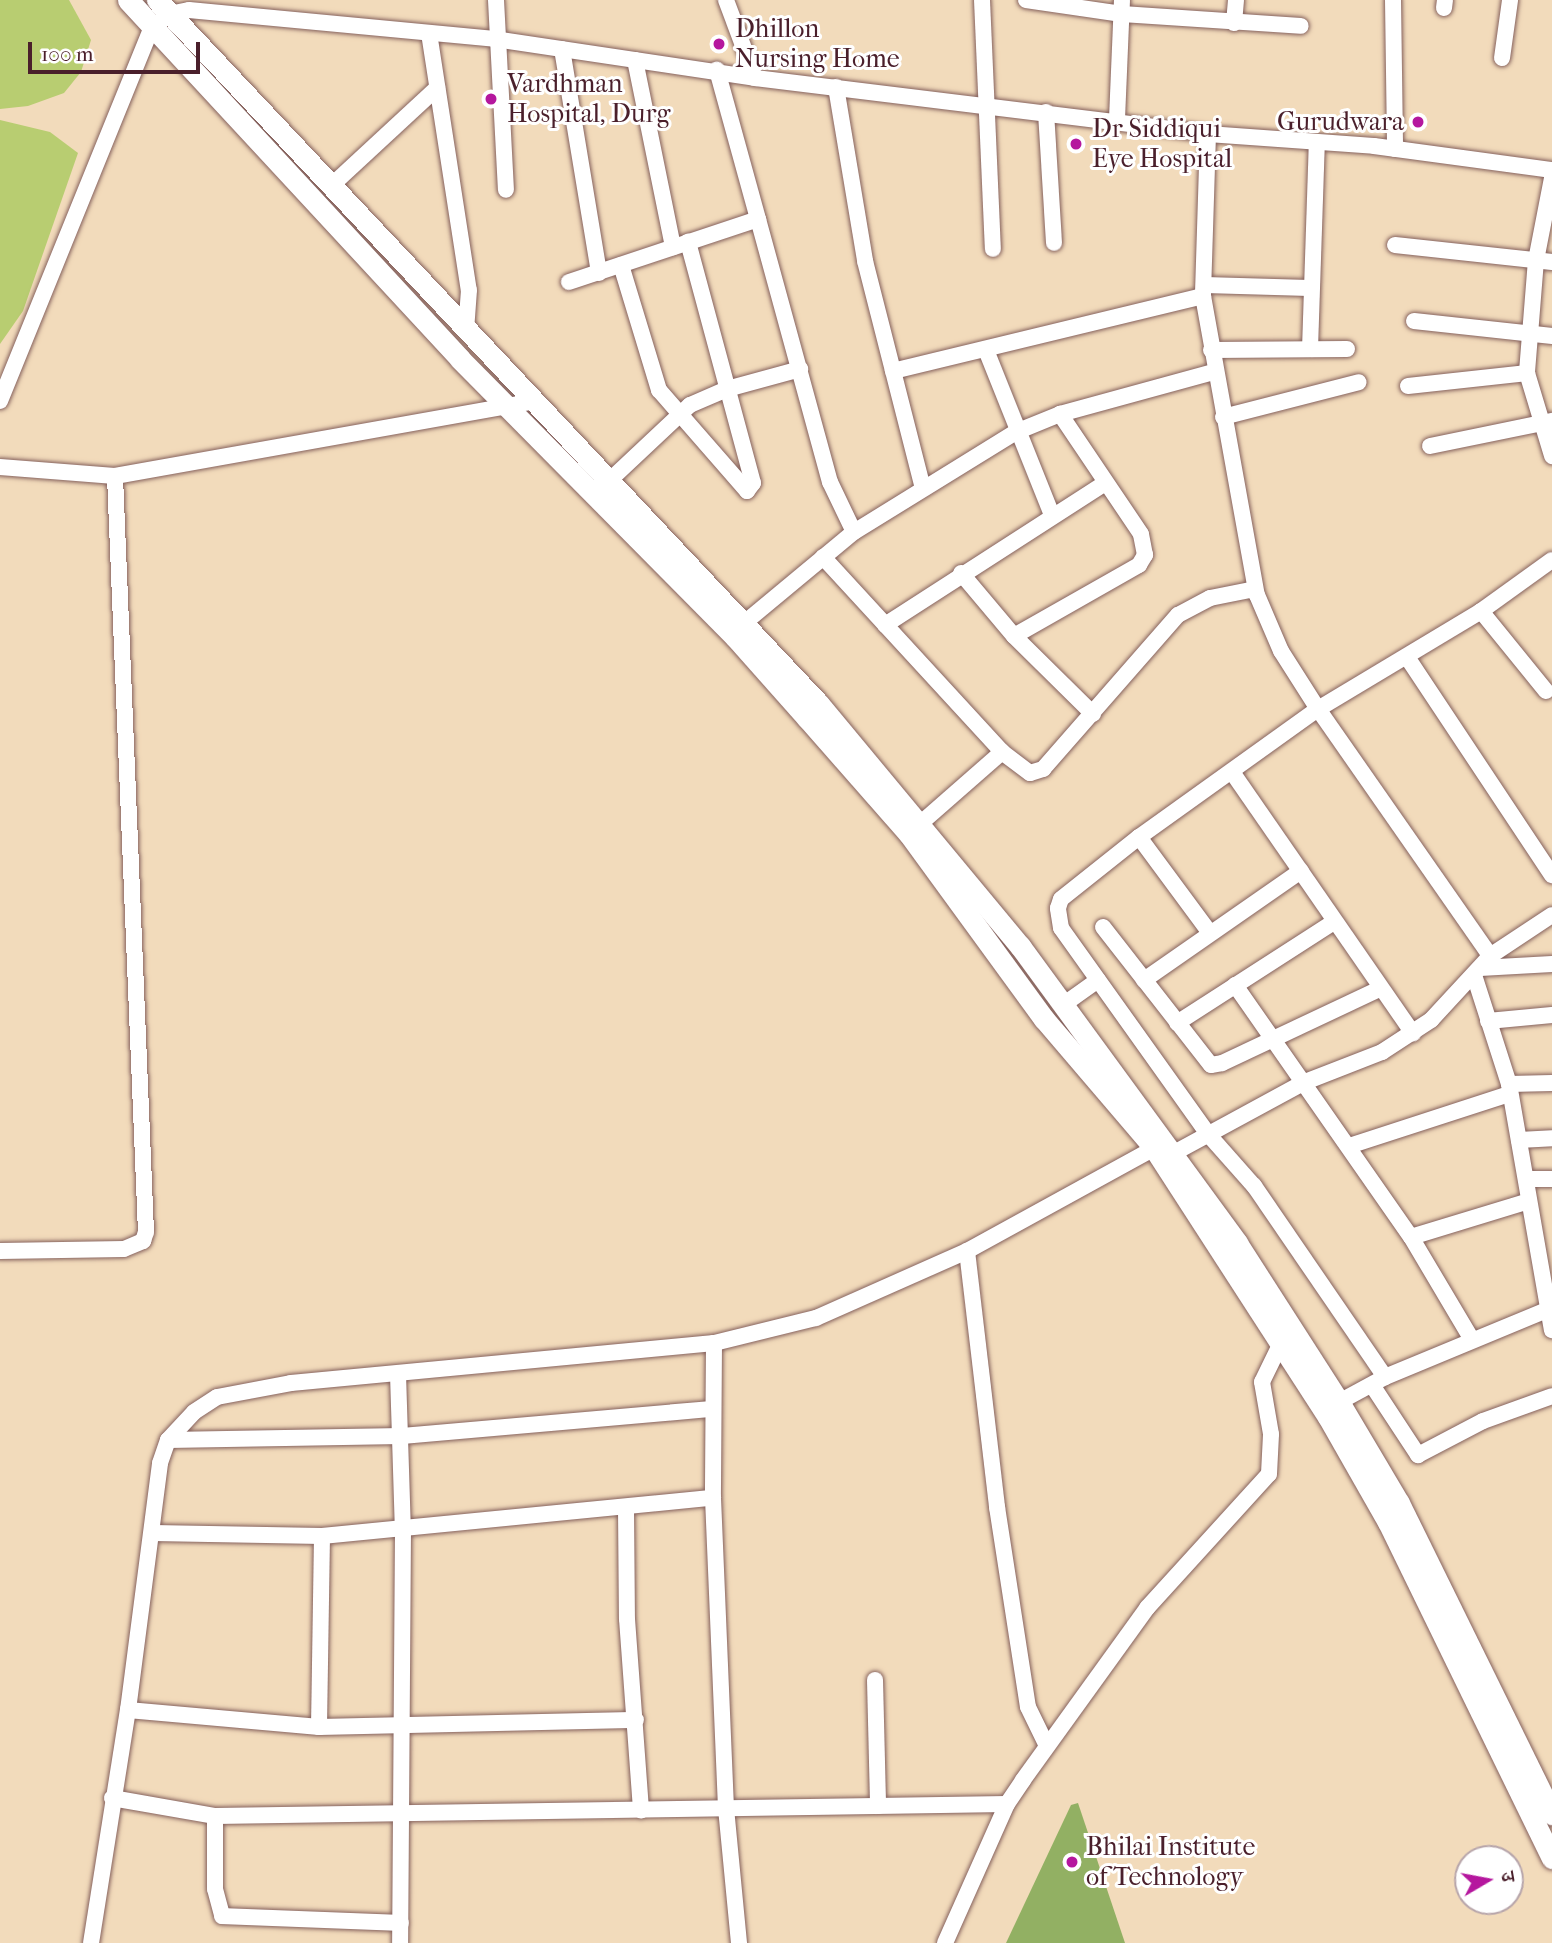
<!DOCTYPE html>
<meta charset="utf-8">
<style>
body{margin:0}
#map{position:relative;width:1552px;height:1943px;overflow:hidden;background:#f2dbbb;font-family:"IM FELL French Canon","Noto Serif Devanagari",serif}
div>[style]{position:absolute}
.green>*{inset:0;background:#b8cd71}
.forest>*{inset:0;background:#92b063}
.roads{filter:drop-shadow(0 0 2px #85615d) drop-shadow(0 0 2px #85615d)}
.minor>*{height:16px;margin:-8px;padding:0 8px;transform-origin:8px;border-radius:8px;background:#fff}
.major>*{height:21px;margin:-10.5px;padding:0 10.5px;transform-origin:10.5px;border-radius:10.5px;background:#fff}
.dots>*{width:19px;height:19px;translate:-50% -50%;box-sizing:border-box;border:4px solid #fff;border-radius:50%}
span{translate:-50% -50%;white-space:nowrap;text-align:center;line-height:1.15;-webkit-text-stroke:6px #fff;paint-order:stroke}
.poi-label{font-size:26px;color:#4a1f2b}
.left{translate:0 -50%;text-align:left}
.right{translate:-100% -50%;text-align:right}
.north{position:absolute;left:1454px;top:1845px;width:70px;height:70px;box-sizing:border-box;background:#fff;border:2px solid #b7a5aa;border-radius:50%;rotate:80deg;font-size:19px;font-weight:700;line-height:28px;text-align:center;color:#4a1f2b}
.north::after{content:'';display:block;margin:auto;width:24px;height:32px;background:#b5179e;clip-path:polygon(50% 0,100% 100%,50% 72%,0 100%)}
.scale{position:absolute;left:28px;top:42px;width:172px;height:32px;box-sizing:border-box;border:4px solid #4a1f2b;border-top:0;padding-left:9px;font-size:21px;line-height:24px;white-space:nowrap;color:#4a1f2b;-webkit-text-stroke:5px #fff;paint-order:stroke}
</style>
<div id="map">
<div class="green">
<div style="clip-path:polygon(0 0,69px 0,91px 40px,81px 72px,64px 93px,28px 106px,0 109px)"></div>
<div style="clip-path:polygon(0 120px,50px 132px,78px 153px,23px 311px,0 344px)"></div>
</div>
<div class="forest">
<div style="clip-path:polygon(1078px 1803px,1125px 1943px,1006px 1943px,1071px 1805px)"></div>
</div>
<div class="roads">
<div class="minor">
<div style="left:496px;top:0;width:190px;rotate:87deg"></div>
<div style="left:726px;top:0;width:83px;rotate:69.6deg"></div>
<div style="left:982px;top:0;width:249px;rotate:87.5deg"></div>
<div style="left:1026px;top:0;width:97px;rotate:8.3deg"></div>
<div style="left:1122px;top:14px;width:179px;rotate:3.8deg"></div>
<div style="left:1393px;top:0;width:149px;rotate:89.2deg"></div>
<div style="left:1444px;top:8px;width:8px;rotate:-83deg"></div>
<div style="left:1234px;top:23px;width:23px;rotate:-85deg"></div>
<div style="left:429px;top:33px;width:260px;rotate:81.2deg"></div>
<div style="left:469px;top:290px;width:41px;rotate:94.2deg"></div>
<div style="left:562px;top:49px;width:227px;rotate:80.6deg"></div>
<div style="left:1502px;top:58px;width:59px;rotate:-82.1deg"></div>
<div style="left:635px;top:60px;width:191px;rotate:78.5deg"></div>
<div style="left:836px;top:87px;width:176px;rotate:80.5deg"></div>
<div style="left:865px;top:261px;width:234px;rotate:75.7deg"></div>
<div style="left:1046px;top:112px;width:131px;rotate:86.5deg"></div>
<div style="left:1117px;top:119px;width:119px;rotate:-87.6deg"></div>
<div style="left:1208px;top:134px;width:162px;rotate:91.8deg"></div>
<div style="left:1203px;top:296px;width:304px;rotate:79.8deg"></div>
<div style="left:1257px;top:595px;width:61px;rotate:66.8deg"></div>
<div style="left:1281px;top:651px;width:69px;rotate:57.5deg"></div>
<div style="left:1318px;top:709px;width:301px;rotate:55.1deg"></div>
<div style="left:1552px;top:178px;width:84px;rotate:101deg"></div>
<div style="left:1536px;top:260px;width:113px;rotate:94.6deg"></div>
<div style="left:1527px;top:373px;width:87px;rotate:73.2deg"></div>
<div style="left:330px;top:187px;width:146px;rotate:-42.8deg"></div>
<div style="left:758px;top:219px;width:273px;rotate:74.7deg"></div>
<div style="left:830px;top:482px;width:55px;rotate:64.4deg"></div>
<div style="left:1395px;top:245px;width:158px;rotate:6.2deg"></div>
<div style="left:621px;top:265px;width:131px;rotate:73.1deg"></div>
<div style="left:659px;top:390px;width:134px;rotate:48.9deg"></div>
<div style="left:747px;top:491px;width:10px;rotate:-53deg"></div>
<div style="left:753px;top:483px;width:250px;rotate:-105.1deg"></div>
<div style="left:569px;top:282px;width:199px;rotate:-18.4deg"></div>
<div style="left:758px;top:219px;width:155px;rotate:-105.4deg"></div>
<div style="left:1204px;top:285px;width:106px;rotate:1.6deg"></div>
<div style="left:1414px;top:321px;width:139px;rotate:6.2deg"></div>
<div style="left:1310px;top:349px;width:206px;rotate:-88.1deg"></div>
<div style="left:986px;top:350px;width:178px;rotate:68.2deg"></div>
<div style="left:1211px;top:350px;width:136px;rotate:-0.4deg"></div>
<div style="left:893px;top:371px;width:319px;rotate:-13.6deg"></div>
<div style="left:1408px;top:386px;width:120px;rotate:-6.2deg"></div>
<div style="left:0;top:401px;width:401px;rotate:-67.9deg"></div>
<div style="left:151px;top:30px;width:24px;rotate:-42deg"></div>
<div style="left:169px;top:14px;width:20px;rotate:-11deg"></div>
<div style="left:189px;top:10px;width:307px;rotate:5.4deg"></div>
<div style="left:495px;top:39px;width:263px;rotate:8.5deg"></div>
<div style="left:755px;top:78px;width:456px;rotate:7deg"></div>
<div style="left:1208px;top:134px;width:166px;rotate:4.1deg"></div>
<div style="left:1374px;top:146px;width:180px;rotate:7.7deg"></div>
<div style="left:1223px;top:417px;width:140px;rotate:-14.4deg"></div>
<div style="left:1430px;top:446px;width:125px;rotate:-11.6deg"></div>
<div style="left:0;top:467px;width:115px;rotate:4.5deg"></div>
<div style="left:115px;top:476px;width:428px;rotate:-10.1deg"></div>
<div style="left:609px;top:481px;width:111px;rotate:-43.2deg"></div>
<div style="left:690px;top:405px;width:40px;rotate:-23.4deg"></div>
<div style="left:727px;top:389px;width:76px;rotate:-15.3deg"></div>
<div style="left:823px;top:557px;width:265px;rotate:47.4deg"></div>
<div style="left:1002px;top:752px;width:35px;rotate:37deg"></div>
<div style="left:1030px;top:773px;width:14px;rotate:-17deg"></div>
<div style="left:1043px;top:769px;width:205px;rotate:-48.8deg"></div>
<div style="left:1178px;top:615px;width:36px;rotate:-28deg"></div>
<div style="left:1210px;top:598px;width:46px;rotate:-11.3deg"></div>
<div style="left:961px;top:573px;width:82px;rotate:49.9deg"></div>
<div style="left:1014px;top:636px;width:111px;rotate:44.6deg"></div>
<div style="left:1481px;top:611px;width:103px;rotate:50.9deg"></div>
<div style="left:743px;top:624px;width:144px;rotate:-39.7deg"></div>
<div style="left:854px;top:532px;width:190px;rotate:-31.7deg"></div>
<div style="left:1016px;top:432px;width:48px;rotate:-22.2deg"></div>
<div style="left:1060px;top:414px;width:160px;rotate:-15.3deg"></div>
<div style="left:885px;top:625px;width:262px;rotate:-32.8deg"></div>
<div style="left:1014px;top:636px;width:144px;rotate:-29.6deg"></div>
<div style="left:1139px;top:565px;width:12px;rotate:-59deg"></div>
<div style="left:1145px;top:555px;width:21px;rotate:-101deg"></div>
<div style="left:1141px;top:534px;width:145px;rotate:-124deg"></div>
<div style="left:1407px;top:657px;width:262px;rotate:56.4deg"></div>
<div style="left:1232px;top:772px;width:318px;rotate:55.3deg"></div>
<div style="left:921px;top:823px;width:108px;rotate:-41.2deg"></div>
<div style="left:1139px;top:837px;width:119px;rotate:53.5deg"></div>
<div style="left:1103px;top:927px;width:175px;rotate:52deg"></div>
<div style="left:1211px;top:1065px;width:11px;rotate:-10deg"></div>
<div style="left:1222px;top:1063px;width:174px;rotate:-25.2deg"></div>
<div style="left:1480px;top:968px;width:72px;rotate:-3.2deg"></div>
<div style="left:1474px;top:975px;width:114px;rotate:72.2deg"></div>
<div style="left:1509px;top:1084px;width:250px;rotate:80.1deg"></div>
<div style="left:1144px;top:980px;width:191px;rotate:-34.8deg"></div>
<div style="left:1235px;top:985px;width:307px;rotate:55.1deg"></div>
<div style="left:1411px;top:1237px;width:117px;rotate:59.3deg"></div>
<div style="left:1063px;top:1005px;width:43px;rotate:-35.5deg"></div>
<div style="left:1488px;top:1021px;width:64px;rotate:-5.4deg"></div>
<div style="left:1177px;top:1023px;width:187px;rotate:-32.8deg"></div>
<div style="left:1509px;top:1084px;width:43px;rotate:-1.3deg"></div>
<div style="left:1519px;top:1140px;width:33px;rotate:-3deg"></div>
<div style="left:1349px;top:1146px;width:168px;rotate:-18deg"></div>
<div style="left:1526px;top:1179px;width:26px"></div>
<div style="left:1411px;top:1237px;width:123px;rotate:-17deg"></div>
<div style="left:0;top:1251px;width:124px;rotate:-0.9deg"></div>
<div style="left:124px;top:1249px;width:21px;rotate:-23deg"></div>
<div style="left:143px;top:1241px;width:9px;rotate:-72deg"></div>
<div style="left:146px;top:1232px;width:757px;rotate:-92.35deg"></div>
<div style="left:967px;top:1251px;width:258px;rotate:83.3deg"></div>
<div style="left:997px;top:1507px;width:202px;rotate:81.2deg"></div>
<div style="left:1028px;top:1707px;width:43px;rotate:64deg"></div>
<div style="left:714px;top:1343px;width:155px;rotate:90.4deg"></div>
<div style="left:713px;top:1498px;width:310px;rotate:87.6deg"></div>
<div style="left:726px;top:1808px;width:136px;rotate:84.5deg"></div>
<div style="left:398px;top:1374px;width:156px;rotate:88.2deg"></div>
<div style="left:403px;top:1530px;width:413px;rotate:90.4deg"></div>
<div style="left:1385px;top:1377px;width:178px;rotate:-22.5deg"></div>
<div style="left:1372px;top:1385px;width:84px;rotate:56.7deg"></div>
<div style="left:1418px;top:1455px;width:73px;rotate:-27.6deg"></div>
<div style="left:1483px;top:1421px;width:73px;rotate:-19.9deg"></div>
<div style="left:1339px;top:1402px;width:52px;rotate:-28.5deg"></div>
<div style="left:1385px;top:1377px;width:232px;rotate:-124.4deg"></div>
<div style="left:1254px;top:1186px;width:69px;rotate:-131.5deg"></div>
<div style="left:1208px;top:1134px;width:253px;rotate:-125.5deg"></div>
<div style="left:1061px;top:928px;width:20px;rotate:-99deg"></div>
<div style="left:1058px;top:908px;width:9px;rotate:-72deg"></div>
<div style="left:1061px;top:899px;width:100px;rotate:-38.5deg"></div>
<div style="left:1139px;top:837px;width:220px;rotate:-35.6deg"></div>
<div style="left:1318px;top:709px;width:190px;rotate:-31deg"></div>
<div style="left:1481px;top:611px;width:87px;rotate:-35.7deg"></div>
<div style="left:168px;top:1440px;width:234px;rotate:-1deg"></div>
<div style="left:402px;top:1436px;width:311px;rotate:-5deg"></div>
<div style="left:626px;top:1509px;width:110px;rotate:89.5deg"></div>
<div style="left:627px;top:1619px;width:192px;rotate:85.8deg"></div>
<div style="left:153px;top:1533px;width:169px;rotate:1deg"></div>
<div style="left:322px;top:1536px;width:393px;rotate:-5.6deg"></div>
<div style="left:875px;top:1680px;width:126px;rotate:88.6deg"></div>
<div style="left:128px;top:1710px;width:192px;rotate:5.1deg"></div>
<div style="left:319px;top:1727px;width:317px;rotate:-1.3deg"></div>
<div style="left:319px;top:1727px;width:191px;rotate:-89.1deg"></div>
<div style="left:112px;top:1798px;width:105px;rotate:9.9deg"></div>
<div style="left:215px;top:1816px;width:792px;rotate:-0.87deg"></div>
<div style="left:215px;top:1816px;width:73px;rotate:90deg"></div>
<div style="left:215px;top:1889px;width:28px;rotate:75deg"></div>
<div style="left:222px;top:1916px;width:179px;rotate:2.2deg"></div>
<div style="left:91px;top:1943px;width:236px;rotate:-81deg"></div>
<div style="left:128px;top:1710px;width:249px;rotate:-82.6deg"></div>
<div style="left:160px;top:1463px;width:24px;rotate:-71deg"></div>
<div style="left:168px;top:1440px;width:38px;rotate:-47deg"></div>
<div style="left:194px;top:1412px;width:27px;rotate:-33deg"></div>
<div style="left:217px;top:1397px;width:75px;rotate:-10.7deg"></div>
<div style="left:291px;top:1383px;width:425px;rotate:-5.4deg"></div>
<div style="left:714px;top:1343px;width:105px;rotate:-13.8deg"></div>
<div style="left:816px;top:1318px;width:165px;rotate:-23.9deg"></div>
<div style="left:967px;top:1251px;width:213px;rotate:-28.8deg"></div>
<div style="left:1154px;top:1148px;width:21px;rotate:14deg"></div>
<div style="left:1174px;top:1153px;width:149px;rotate:-28.5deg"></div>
<div style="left:1305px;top:1082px;width:83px;rotate:-21.3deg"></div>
<div style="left:1382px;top:1052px;width:59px;rotate:-33.1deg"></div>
<div style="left:1431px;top:1020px;width:87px;rotate:-47.3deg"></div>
<div style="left:1490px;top:956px;width:74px;rotate:-33.5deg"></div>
<div style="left:945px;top:1943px;width:152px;rotate:-66deg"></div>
<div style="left:1007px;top:1804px;width:29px;rotate:-56deg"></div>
<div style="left:1023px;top:1780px;width:212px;rotate:-54.2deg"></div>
<div style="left:1147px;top:1608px;width:181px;rotate:-47.7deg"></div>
<div style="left:1269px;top:1474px;width:40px;rotate:-87.1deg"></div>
<div style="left:1271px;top:1434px;width:53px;rotate:-99.8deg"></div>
<div style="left:1262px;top:1382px;width:43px;rotate:-64deg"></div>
</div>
<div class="major">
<div style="left:128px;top:0;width:489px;rotate:47.2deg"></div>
<div style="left:460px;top:359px;width:391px;rotate:45.3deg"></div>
<div style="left:735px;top:637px;width:108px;rotate:48.4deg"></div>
<div style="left:807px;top:718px;width:154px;rotate:48.7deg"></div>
<div style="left:909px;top:834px;width:229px;rotate:53.9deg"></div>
<div style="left:1044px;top:1019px;width:170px;rotate:49.5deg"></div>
<div style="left:1154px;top:1148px;width:320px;rotate:57.1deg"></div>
<div style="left:1328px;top:1417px;width:121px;rotate:60.3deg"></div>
<div style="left:1388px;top:1522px;width:374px;rotate:64deg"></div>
<div style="left:157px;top:0;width:966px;rotate:46.76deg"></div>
<div style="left:819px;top:704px;width:315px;rotate:50.3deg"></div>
<div style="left:1020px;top:946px;width:368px;rotate:53.8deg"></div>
<div style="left:1237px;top:1243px;width:189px;rotate:57.3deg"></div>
<div style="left:1339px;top:1402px;width:117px;rotate:59.3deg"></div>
<div style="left:1399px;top:1503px;width:347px;rotate:63.8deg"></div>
</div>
</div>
<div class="dots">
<div style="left:719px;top:44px;background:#b5179e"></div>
<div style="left:491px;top:99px;background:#b5179e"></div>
<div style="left:1418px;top:122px;background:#b5179e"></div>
<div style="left:1076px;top:144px;background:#b5179e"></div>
<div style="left:1072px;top:1862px;background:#b5179e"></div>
</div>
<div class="poi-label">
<span class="left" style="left:735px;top:44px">Dhillon<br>Nursing Home</span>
<span class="left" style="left:507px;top:99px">Vardhman<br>Hospital, Durg</span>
<span class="right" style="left:1404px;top:122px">Gurudwara</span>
<span class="left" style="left:1092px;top:144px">Dr Siddiqui<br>Eye Hospital</span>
<span class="left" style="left:1086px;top:1862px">Bhilai Institute<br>of Technology</span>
</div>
<div class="north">उ</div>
<div class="scale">100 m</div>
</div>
